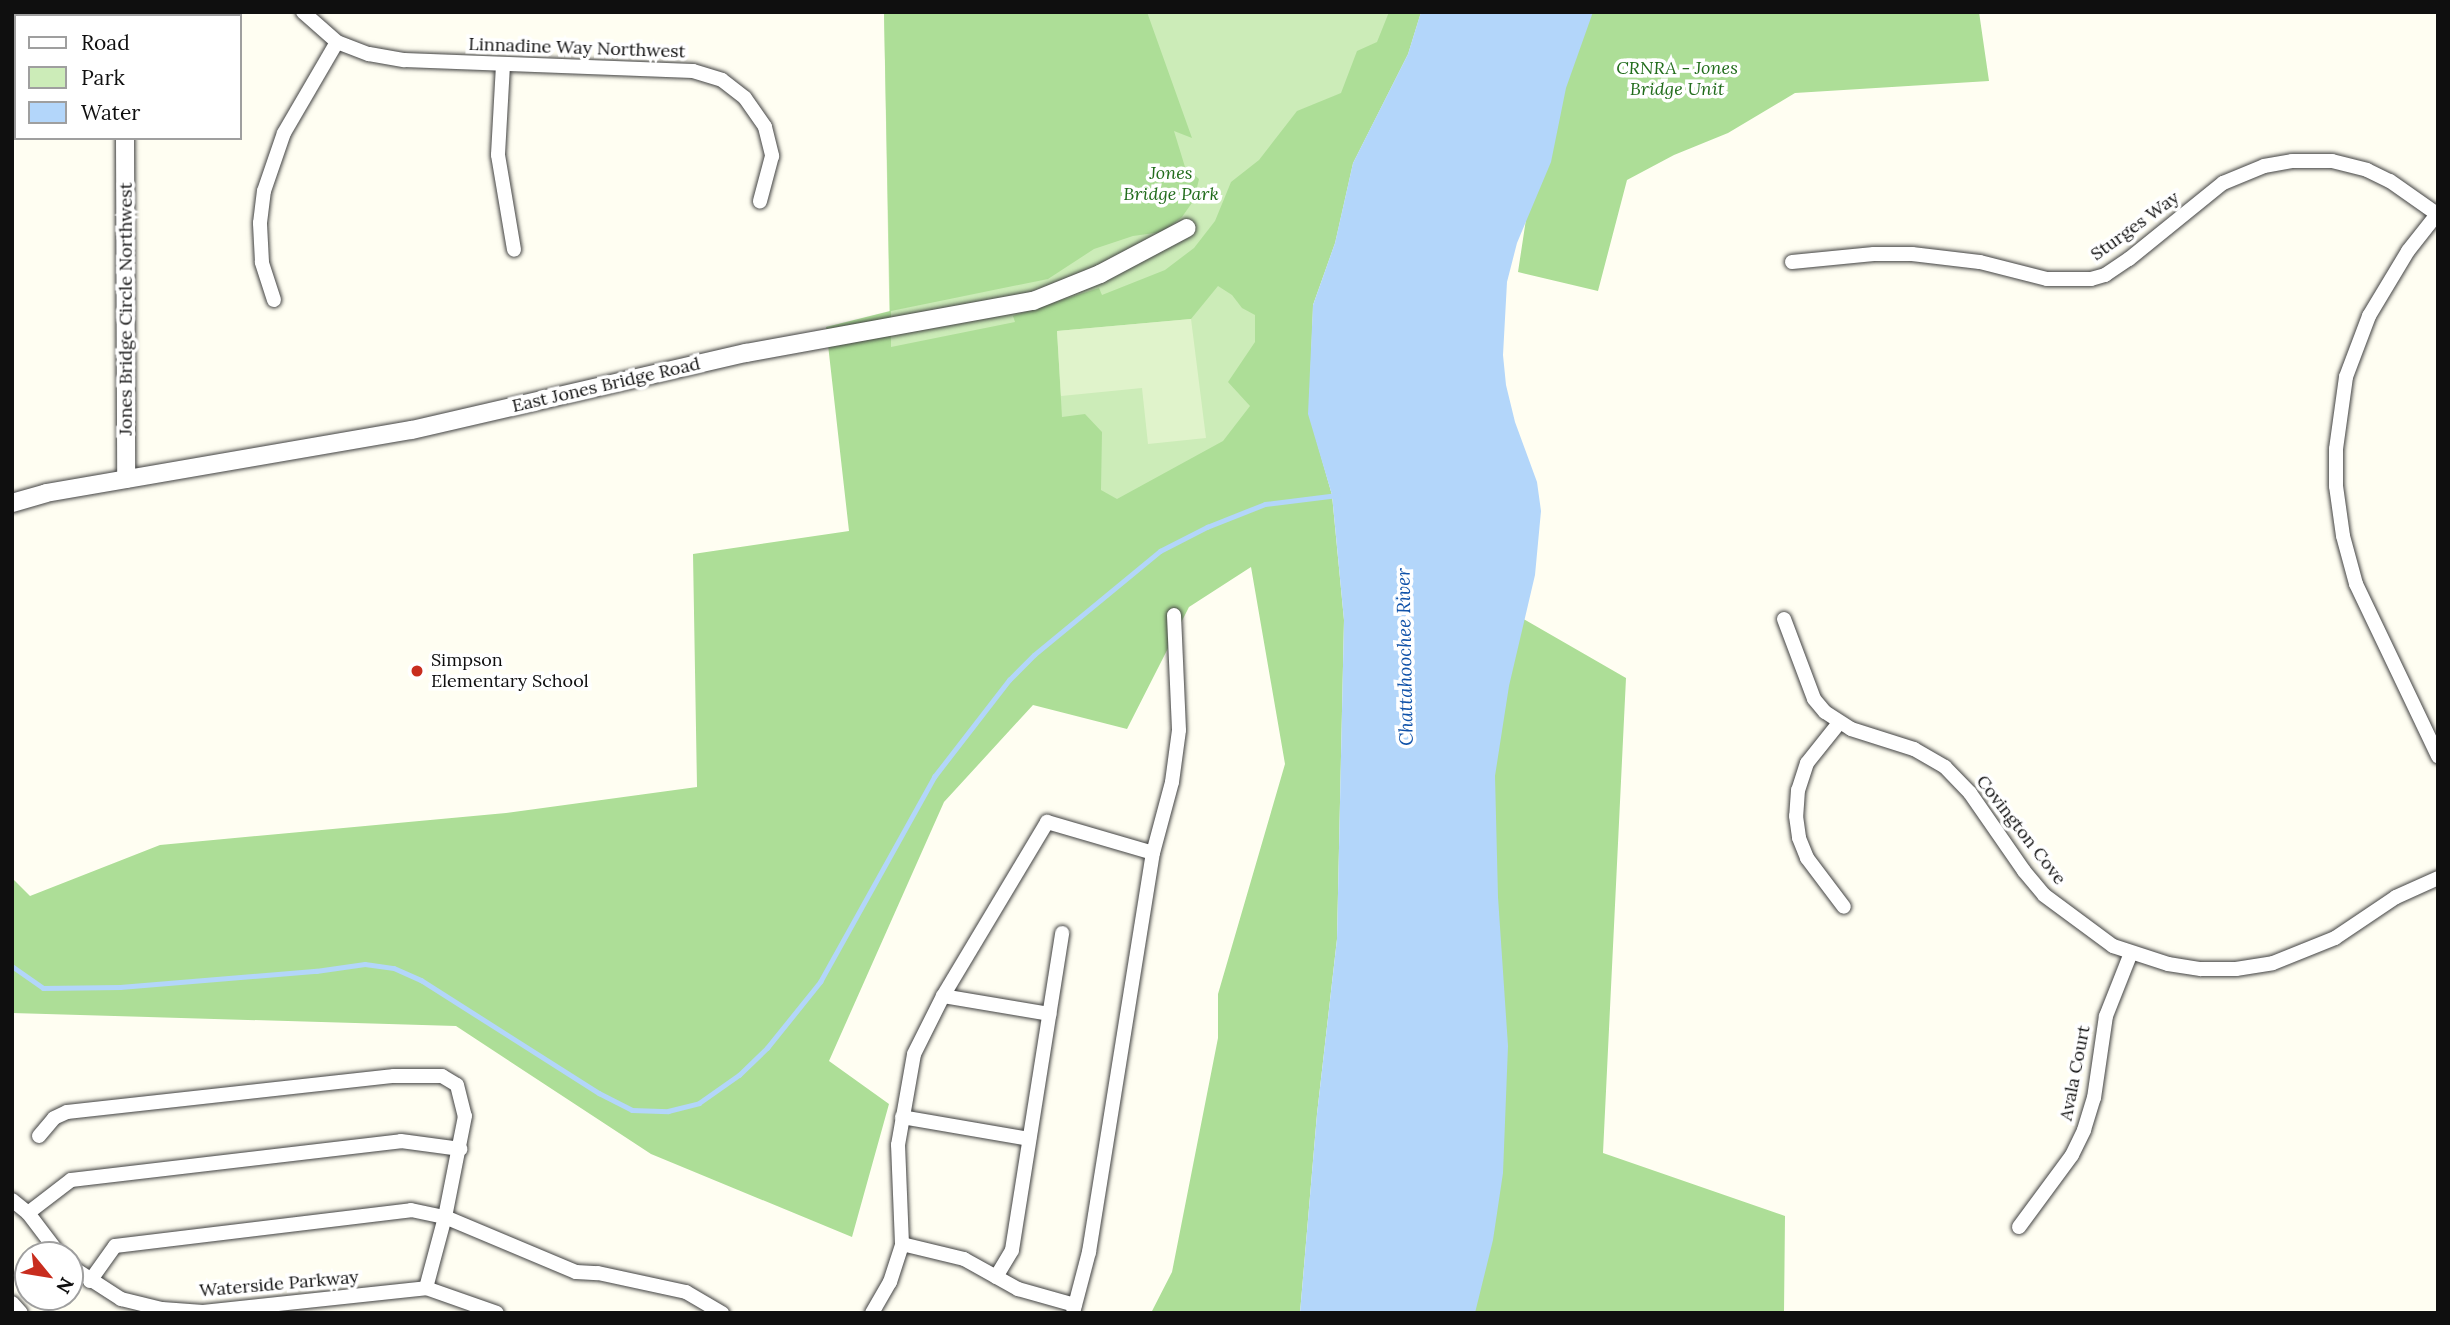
<!DOCTYPE html>
<style>
body{margin:0}
#map{position:relative;width:2450px;height:1325px;overflow:hidden;background:#fffef2;font-family:Lora,serif}
div>[style]{position:absolute}
.green>*{inset:0;background:#ccecb8}
.forest>*{inset:0;background:#adde97}
.pitch>*{inset:0;background:#e0f3cb}
.water>*{inset:0;background:#b3d6fa}
.stream>*{height:4.5px;margin:-2.25px;padding:0 2.25px;transform-origin:2.25px;border-radius:2.25px;background:#b3d6fa}
.roads{filter:drop-shadow(0 0 2px #424242) drop-shadow(0 0 2px #424242)}
.minor>*{height:14px;margin:-7px;padding:0 7px;transform-origin:7px;border-radius:7px;background:#fff}
.tertiary>*{height:18px;margin:-9px;padding:0 9px;transform-origin:9px;border-radius:9px;background:#fff}
.dots>*{width:19px;height:19px;translate:-50% -50%;box-sizing:border-box;border:4px solid #fff;border-radius:50%}
span{translate:-50% -50%;white-space:nowrap;text-align:center;line-height:1.15;-webkit-text-stroke:7px #fff;paint-order:stroke}
.street-label{font-size:18px;color:#0f0f0f}
.park-label{font-size:18px;color:#216c1b;font-style:italic}
.poi-label{font-size:18px;color:#0f0f0f}
.left{translate:0 -50%;text-align:left}
.water-label{font-size:19px;color:#1052a9;font-style:italic}
.frame{position:absolute;inset:0;border:14px solid #0f0f0f;pointer-events:none}
.legend{position:absolute;left:14px;top:14px;width:228px;height:126px;box-sizing:border-box;background:#fff;border:2px solid #9f9f9f;margin:0;padding:9px 12px;list-style:none;font-size:21px;color:#0f0f0f}
.legend li{display:flex;align-items:center;gap:14px;height:35px}
.legend b{width:35px;border:2px solid #9f9f9f}
.north{position:absolute;left:14px;top:1241px;width:70px;height:70px;box-sizing:border-box;background:#fff;border:2px solid #9f9f9f;border-radius:50%;rotate:120deg;font-size:19px;font-weight:700;line-height:28px;text-align:center;color:#0f0f0f}
.north::after{content:'';display:block;margin:auto;width:24px;height:32px;background:#c82d1e;clip-path:polygon(50% 0,100% 100%,50% 72%,0 100%)}
</style>
<div id="map">
<div class="green">
<div style="clip-path:polygon(884px 12px,1421px 12px,1408px 54px,1353px 163px,1335px 243px,1313px 304px,1308px 414px,1071px 565px,890px 347px)"></div>
</div>
<div class="forest">
<div style="clip-path:polygon(evenodd,884px 12px,1147px 12px,1192px 138px,1174px 131px,1185px 167px,1199px 179px,1194px 200px,1182px 217px,1162px 232px,1133px 236px,1094px 249px,1048px 279px,891px 311px,891px 347px,1015px 322px,1013px 316px,1099px 288px,1102px 295px,1165px 270px,1194px 248px,1215px 221px,1231px 182px,1259px 160px,1297px 111px,1341px 93px,1357px 51px,1377px 42px,1389px 12px,1421px 12px,1408px 54px,1353px 163px,1335px 243px,1313px 305px,1309px 414px,1332px 495px,1344px 620px,1337px 939px,1317px 1114px,1300px 1313px,1151px 1313px,1172px 1272px,1218px 1038px,1218px 994px,1285px 764px,1251px 567px,1189px 607px,1127px 729px,1033px 705px,944px 802px,829px 1061px,889px 1104px,852px 1237px,651px 1154px,456px 1026px,12px 1013px,12px 878px,30px 896px,160px 845px,506px 813px,697px 787px,693px 554px,849px 531px,826px 327px,890px 311px,884px 12px,1218px 286px,1232px 295px,1242px 308px,1255px 315px,1255px 342px,1228px 382px,1250px 406px,1223px 441px,1117px 499px,1101px 490px,1102px 432px,1085px 414px,1062px 417px,1057px 331px,1191px 319px,1218px 286px)"></div>
<div style="clip-path:polygon(1577px 12px,1979px 12px,1989px 81px,1795px 93px,1728px 133px,1674px 155px,1627px 180px,1598px 291px,1518px 272px,1542px 114px)"></div>
<div style="clip-path:polygon(1466px 586px,1626px 678px,1603px 1153px,1785px 1216px,1784px 1313px,1454px 1313px)"></div>
</div>
<div class="pitch">
<div style="clip-path:polygon(1191px 319px,1206px 438px,1148px 444px,1142px 388px,1061px 396px,1057px 331px)"></div>
</div>
<div class="water">
<div style="clip-path:polygon(1421px 12px,1593px 12px,1566px 88px,1551px 162px,1517px 243px,1507px 282px,1503px 355px,1506px 385px,1515px 422px,1537px 482px,1541px 511px,1535px 575px,1509px 686px,1495px 776px,1498px 897px,1508px 1046px,1503px 1173px,1493px 1240px,1475px 1313px,1300px 1313px,1317px 1114px,1337px 939px,1344px 620px,1332px 495px,1308px 414px,1313px 305px,1335px 243px,1353px 163px,1408px 54px)"></div>
</div>
<div class="stream">
<div style="left:12px;top:966px;width:38px;rotate:35deg"></div>
<div style="left:43px;top:988px;width:77px;rotate:-0.7deg"></div>
<div style="left:120px;top:987px;width:197px;rotate:-4.7deg"></div>
<div style="left:316px;top:971px;width:49px;rotate:-8.1deg"></div>
<div style="left:365px;top:964px;width:29px;rotate:8deg"></div>
<div style="left:394px;top:968px;width:30px;rotate:24deg"></div>
<div style="left:421px;top:980px;width:211px;rotate:32.4deg"></div>
<div style="left:599px;top:1093px;width:37px;rotate:27deg"></div>
<div style="left:632px;top:1110px;width:36px;rotate:2deg"></div>
<div style="left:668px;top:1111px;width:32px;rotate:-14deg"></div>
<div style="left:699px;top:1103px;width:49px;rotate:-35deg"></div>
<div style="left:739px;top:1075px;width:39px;rotate:-44deg"></div>
<div style="left:767px;top:1048px;width:85px;rotate:-51.2deg"></div>
<div style="left:820px;top:982px;width:235px;rotate:-60.9deg"></div>
<div style="left:934px;top:777px;width:123px;rotate:-52.3deg"></div>
<div style="left:1009px;top:680px;width:35px;rotate:-45deg"></div>
<div style="left:1034px;top:655px;width:163px;rotate:-39.5deg"></div>
<div style="left:1160px;top:551px;width:53px;rotate:-27.1deg"></div>
<div style="left:1207px;top:527px;width:62px;rotate:-21.6deg"></div>
<div style="left:1265px;top:504px;width:73px;rotate:-7.1deg"></div>
</div>
<div class="roads">
<div class="minor">
<div style="left:303px;top:12px;width:45px;rotate:41.4deg"></div>
<div style="left:337px;top:42px;width:34px;rotate:21deg"></div>
<div style="left:369px;top:54px;width:36px;rotate:10deg"></div>
<div style="left:404px;top:60px;width:289px;rotate:2.2deg"></div>
<div style="left:693px;top:71px;width:30px;rotate:17deg"></div>
<div style="left:722px;top:80px;width:29px;rotate:38deg"></div>
<div style="left:745px;top:98px;width:35px;rotate:55deg"></div>
<div style="left:765px;top:127px;width:30px;rotate:76deg"></div>
<div style="left:772px;top:156px;width:47px;rotate:104.9deg"></div>
<div style="left:503px;top:65px;width:90px;rotate:93.2deg"></div>
<div style="left:498px;top:155px;width:96px;rotate:80.4deg"></div>
<div style="left:12px;top:93px;width:4px"></div>
<div style="left:2438px;top:213px;width:48px;rotate:128.3deg"></div>
<div style="left:2408px;top:251px;width:76px;rotate:121deg"></div>
<div style="left:2369px;top:316px;width:65px;rotate:110.7deg"></div>
<div style="left:2346px;top:377px;width:73px;rotate:97.9deg"></div>
<div style="left:2336px;top:449px;width:37px;rotate:90deg"></div>
<div style="left:2336px;top:486px;width:50px;rotate:82deg"></div>
<div style="left:2343px;top:536px;width:50px;rotate:74.8deg"></div>
<div style="left:2356px;top:584px;width:191px;rotate:64.5deg"></div>
<div style="left:1792px;top:262px;width:82px;rotate:-5.6deg"></div>
<div style="left:1874px;top:254px;width:38px"></div>
<div style="left:1912px;top:254px;width:68px;rotate:6.7deg"></div>
<div style="left:1980px;top:262px;width:69px;rotate:14.2deg"></div>
<div style="left:2047px;top:279px;width:44px"></div>
<div style="left:2091px;top:279px;width:15px;rotate:-16deg"></div>
<div style="left:2105px;top:275px;width:29px;rotate:-34deg"></div>
<div style="left:2129px;top:259px;width:121px;rotate:-39deg"></div>
<div style="left:2223px;top:183px;width:44px;rotate:-22.5deg"></div>
<div style="left:2264px;top:166px;width:28px;rotate:-10deg"></div>
<div style="left:2292px;top:161px;width:40px"></div>
<div style="left:2332px;top:161px;width:36px;rotate:14deg"></div>
<div style="left:2367px;top:170px;width:25px;rotate:26deg"></div>
<div style="left:2390px;top:181px;width:57px;rotate:35.1deg"></div>
<div style="left:274px;top:300px;width:40px;rotate:-108deg"></div>
<div style="left:262px;top:262px;width:39px;rotate:-93deg"></div>
<div style="left:260px;top:223px;width:32px;rotate:-83deg"></div>
<div style="left:264px;top:191px;width:61px;rotate:-71deg"></div>
<div style="left:284px;top:133px;width:105px;rotate:-59.8deg"></div>
<div style="left:1784px;top:619px;width:85px;rotate:69.4deg"></div>
<div style="left:1814px;top:699px;width:17px;rotate:50deg"></div>
<div style="left:1825px;top:712px;width:31px;rotate:33deg"></div>
<div style="left:1851px;top:729px;width:66px;rotate:17.6deg"></div>
<div style="left:1914px;top:749px;width:36px;rotate:30deg"></div>
<div style="left:1945px;top:767px;width:36px;rotate:46deg"></div>
<div style="left:1970px;top:793px;width:95px;rotate:55.3deg"></div>
<div style="left:2024px;top:871px;width:31px;rotate:50deg"></div>
<div style="left:2044px;top:895px;width:86px;rotate:36.5deg"></div>
<div style="left:2113px;top:946px;width:58px;rotate:18.1deg"></div>
<div style="left:2168px;top:964px;width:33px;rotate:9deg"></div>
<div style="left:2201px;top:969px;width:35px"></div>
<div style="left:2236px;top:969px;width:37px;rotate:-9deg"></div>
<div style="left:2273px;top:963px;width:67px;rotate:-22deg"></div>
<div style="left:2335px;top:938px;width:73px;rotate:-33.9deg"></div>
<div style="left:2396px;top:897px;width:46px;rotate:-24.3deg"></div>
<div style="left:1839px;top:723px;width:51px;rotate:128.7deg"></div>
<div style="left:1807px;top:763px;width:28px;rotate:108deg"></div>
<div style="left:1798px;top:790px;width:26px;rotate:94deg"></div>
<div style="left:1796px;top:816px;width:22px;rotate:82deg"></div>
<div style="left:1799px;top:838px;width:22px;rotate:68deg"></div>
<div style="left:1807px;top:858px;width:61px;rotate:52.9deg"></div>
<div style="left:943px;top:996px;width:108px;rotate:9.6deg"></div>
<div style="left:902px;top:1117px;width:129px;rotate:9.8deg"></div>
<div style="left:39px;top:1136px;width:23px;rotate:-50deg"></div>
<div style="left:54px;top:1118px;width:14px;rotate:-25deg"></div>
<div style="left:67px;top:1112px;width:329px;rotate:-6.3deg"></div>
<div style="left:394px;top:1076px;width:48px"></div>
<div style="left:442px;top:1076px;width:17px;rotate:31deg"></div>
<div style="left:457px;top:1085px;width:32px;rotate:76deg"></div>
<div style="left:465px;top:1116px;width:103px;rotate:101.2deg"></div>
<div style="left:445px;top:1217px;width:73px;rotate:105deg"></div>
<div style="left:12px;top:1200px;width:21px;rotate:39deg"></div>
<div style="left:28px;top:1213px;width:53px;rotate:52.7deg"></div>
<div style="left:28px;top:1213px;width:54px;rotate:-37.5deg"></div>
<div style="left:71px;top:1180px;width:332px;rotate:-6.7deg"></div>
<div style="left:401px;top:1141px;width:60px;rotate:7.7deg"></div>
<div style="left:2019px;top:1227px;width:89px;rotate:-53.6deg"></div>
<div style="left:2072px;top:1155px;width:28px;rotate:-64deg"></div>
<div style="left:2084px;top:1130px;width:34px;rotate:-73deg"></div>
<div style="left:2094px;top:1098px;width:83px;rotate:-81.7deg"></div>
<div style="left:2106px;top:1016px;width:68px;rotate:-68.4deg"></div>
<div style="left:902px;top:1244px;width:64px;rotate:13.6deg"></div>
<div style="left:964px;top:1259px;width:62px;rotate:29.1deg"></div>
<div style="left:1018px;top:1289px;width:59px;rotate:15.7deg"></div>
<div style="left:70px;top:1266px;width:61px;rotate:32.9deg"></div>
<div style="left:121px;top:1299px;width:42px;rotate:13.7deg"></div>
<div style="left:162px;top:1309px;width:41px;rotate:4.2deg"></div>
<div style="left:203px;top:1312px;width:224px;rotate:-6.1deg"></div>
<div style="left:426px;top:1288px;width:75px;rotate:19.4deg"></div>
<div style="left:996px;top:1277px;width:31px;rotate:-59deg"></div>
<div style="left:1012px;top:1250px;width:321px;rotate:-81deg"></div>
<div style="left:90px;top:1281px;width:43px;rotate:-54.5deg"></div>
<div style="left:115px;top:1246px;width:298px;rotate:-6.9deg"></div>
<div style="left:411px;top:1210px;width:35px;rotate:12deg"></div>
<div style="left:445px;top:1217px;width:142px;rotate:22.8deg"></div>
<div style="left:576px;top:1272px;width:22px;rotate:3deg"></div>
<div style="left:598px;top:1273px;width:90px;rotate:12.2deg"></div>
<div style="left:686px;top:1292px;width:42px;rotate:30.3deg"></div>
<div style="left:12px;top:1303px;width:13px;rotate:48deg"></div>
<div style="left:872px;top:1313px;width:36px;rotate:-60deg"></div>
<div style="left:890px;top:1282px;width:40px;rotate:-72deg"></div>
<div style="left:902px;top:1244px;width:99px;rotate:-92.3deg"></div>
<div style="left:898px;top:1145px;width:92px;rotate:-80deg"></div>
<div style="left:914px;top:1054px;width:65px;rotate:-63.4deg"></div>
<div style="left:943px;top:996px;width:203px;rotate:-59.1deg"></div>
<div style="left:1047px;top:822px;width:110px;rotate:16.3deg"></div>
<div style="left:1073px;top:1313px;width:63px;rotate:-75.3deg"></div>
<div style="left:1089px;top:1252px;width:404px;rotate:-80.9deg"></div>
<div style="left:1153px;top:853px;width:73px;rotate:-75deg"></div>
<div style="left:1172px;top:782px;width:52px;rotate:-82.3deg"></div>
<div style="left:1179px;top:730px;width:115px;rotate:-92.5deg"></div>
</div>
<div class="tertiary">
<div style="left:125px;top:16px;width:4px;rotate:-90deg"></div>
<div style="left:125px;top:138px;width:341px;rotate:89.8deg"></div>
<div style="left:12px;top:503px;width:35px;rotate:-16deg"></div>
<div style="left:46px;top:493px;width:371px;rotate:-9.8deg"></div>
<div style="left:412px;top:430px;width:343px;rotate:-13deg"></div>
<div style="left:746px;top:353px;width:292px;rotate:-10.3deg"></div>
<div style="left:1033px;top:301px;width:72px;rotate:-21.9deg"></div>
<div style="left:1100px;top:274px;width:98px;rotate:-27.9deg"></div>
</div>
</div>
<div class="dots">
<div style="left:417px;top:671px;background:#c82d1e"></div>
</div>
<div class="street-label">
<span style="left:577px;top:48px;rotate:2deg">Linnadine Way Northwest</span>
<span style="left:2135px;top:226px;rotate:-36deg">Sturges Way</span>
<span style="left:126px;top:309px;rotate:-90deg">Jones Bridge Circle Northwest</span>
<span style="left:606px;top:385px;rotate:-13deg">East Jones Bridge Road</span>
<span style="left:2021px;top:830px;rotate:52deg">Covington Cove</span>
<span style="left:2075px;top:1073px;rotate:-79deg">Avala Court</span>
<span style="left:279px;top:1284px;rotate:-5deg">Waterside Parkway</span>
</div>
<div class="park-label">
<span style="left:1677px;top:79px">CRNRA - Jones<br>Bridge Unit</span>
<span style="left:1171px;top:184px">Jones<br>Bridge Park</span>
</div>
<div class="poi-label">
<span class="left" style="left:431px;top:671px">Simpson<br>Elementary School</span>
</div>
<div class="water-label">
<span style="left:1405px;top:657px;rotate:-91deg">Chattahoochee River</span>
</div>
<div class="frame"></div>
<ul class="legend">
<li><b style="height:9px;background:#fff"></b>Road</li>
<li><b style="height:19px;background:#ccecb8"></b>Park</li>
<li><b style="height:19px;background:#b3d6fa"></b>Water</li>
</ul>
<div class="north">N</div>
</div>
